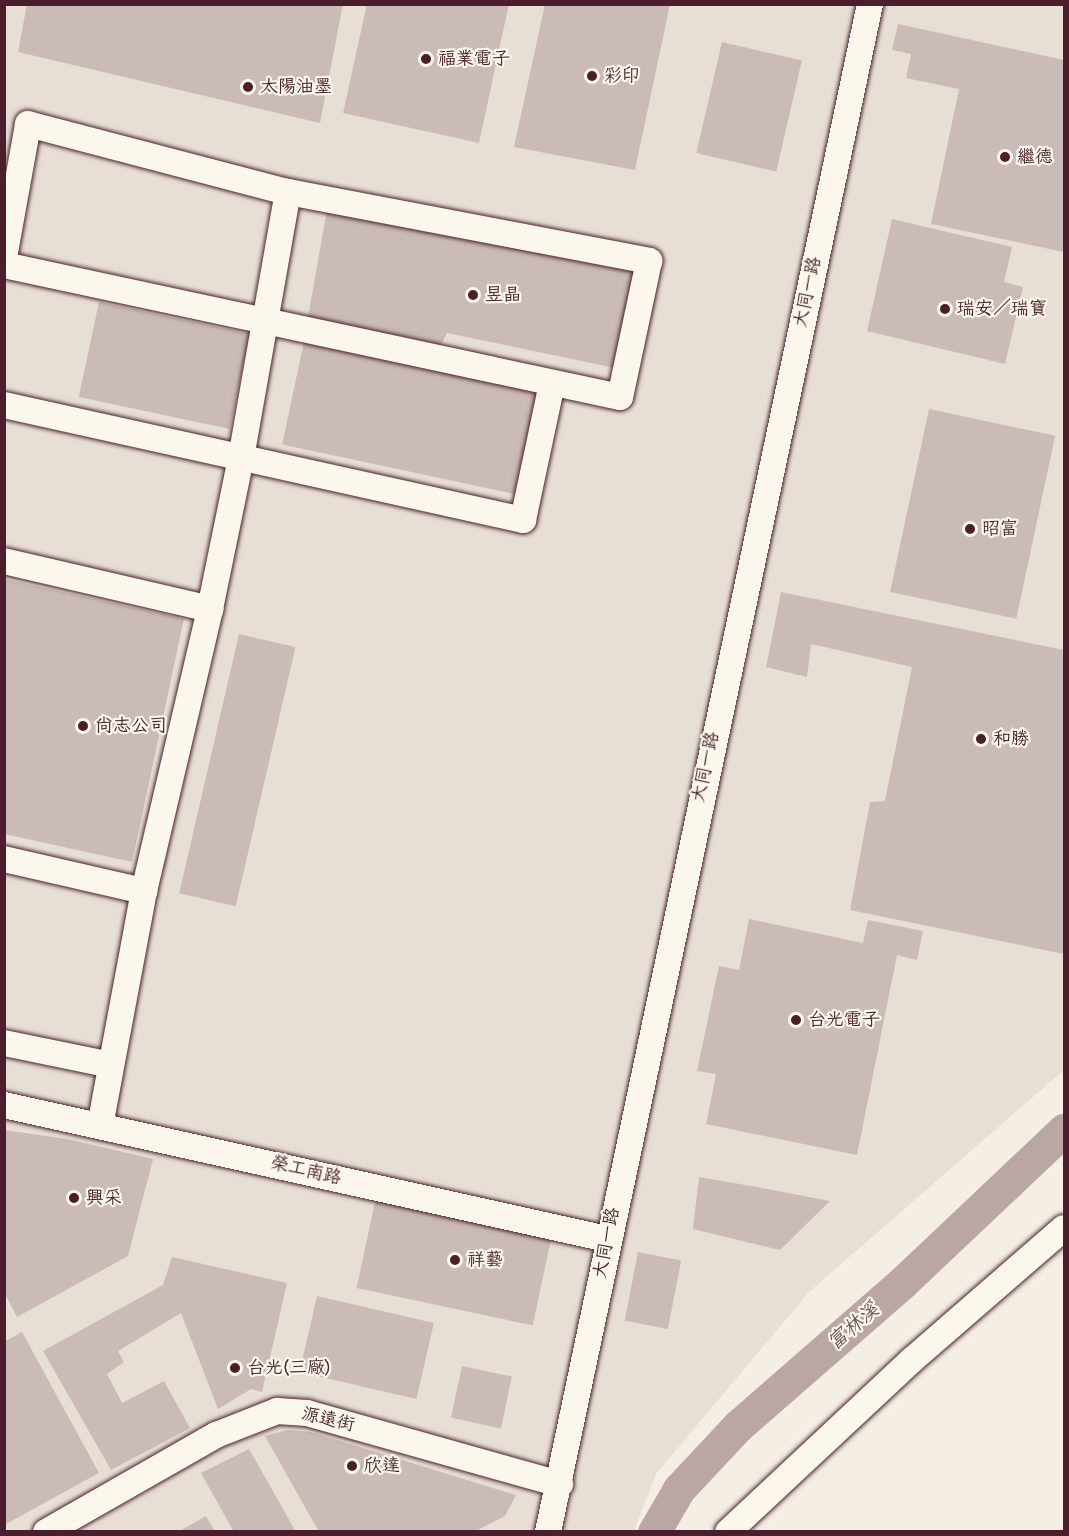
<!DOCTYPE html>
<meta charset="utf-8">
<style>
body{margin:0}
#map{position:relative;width:1069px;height:1536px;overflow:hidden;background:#f4eee4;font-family:Pangolin,"LXGW WenKai TC",sans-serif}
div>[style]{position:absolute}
.built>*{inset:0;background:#e7dfd6}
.river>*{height:33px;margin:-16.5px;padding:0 16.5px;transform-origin:16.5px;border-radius:16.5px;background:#baa7a5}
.building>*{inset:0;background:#cabbb6;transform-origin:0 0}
.roads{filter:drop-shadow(0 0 2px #4a1f2b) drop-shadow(0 0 2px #4a1f2b)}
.minor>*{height:26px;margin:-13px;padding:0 13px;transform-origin:13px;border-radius:13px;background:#fbf7ec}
.dots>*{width:16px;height:16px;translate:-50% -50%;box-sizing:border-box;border:3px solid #fbf7ec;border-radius:50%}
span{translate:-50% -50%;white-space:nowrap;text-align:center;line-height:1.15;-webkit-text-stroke:4.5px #fbf7ec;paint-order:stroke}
.poi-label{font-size:18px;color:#4a1f2b}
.left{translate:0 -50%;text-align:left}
.street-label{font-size:18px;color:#4a1f2b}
.water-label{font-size:20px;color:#714f56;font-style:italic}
.frame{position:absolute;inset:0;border:6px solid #4a1f2b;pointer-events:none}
</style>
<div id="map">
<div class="built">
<div style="clip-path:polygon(5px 5px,1064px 5px,1064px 1070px,809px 1292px,656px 1474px,634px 1531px,5px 1532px)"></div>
</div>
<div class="river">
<div style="left:654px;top:1532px;width:50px;rotate:-59.8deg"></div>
<div style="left:679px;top:1489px;width:86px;rotate:-46.9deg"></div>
<div style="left:738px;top:1426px;width:218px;rotate:-41.1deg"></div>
<div style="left:902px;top:1283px;width:223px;rotate:-43.4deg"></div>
</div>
<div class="building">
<div style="clip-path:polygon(27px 4px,343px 4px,320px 123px,18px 52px)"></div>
<div style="clip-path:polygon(367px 4px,509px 4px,479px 143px,343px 113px)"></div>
<div style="clip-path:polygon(545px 4px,670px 4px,635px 170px,514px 147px)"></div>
<div style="clip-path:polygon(898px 24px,1064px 60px,1064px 252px,931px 224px,959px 89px,906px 78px,911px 54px,892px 50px)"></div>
<div style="left:722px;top:42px;width:82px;height:114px;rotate:13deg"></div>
<div style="clip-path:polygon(327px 210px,640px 273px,620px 369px,447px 333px,441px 345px,308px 317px)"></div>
<div style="clip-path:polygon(892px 219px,1012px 247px,1004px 282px,1023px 287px,1005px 364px,867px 331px)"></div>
<div style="left:99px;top:302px;width:154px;height:97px;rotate:12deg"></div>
<div style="left:305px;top:337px;width:241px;height:110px;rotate:12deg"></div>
<div style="left:929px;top:409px;width:129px;height:187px;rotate:12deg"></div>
<div style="clip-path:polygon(4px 579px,184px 619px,132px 862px,4px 834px)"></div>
<div style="clip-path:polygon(781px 592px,1064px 650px,1064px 954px,850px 910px,870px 802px,885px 801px,912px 667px,811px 644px,807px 677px,766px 667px)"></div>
<div style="left:239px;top:634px;width:58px;height:266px;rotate:13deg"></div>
<div style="clip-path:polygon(749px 919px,863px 943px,868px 920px,923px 931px,917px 960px,897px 955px,857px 1155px,706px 1124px,716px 1074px,697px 1071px,719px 966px,739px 970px)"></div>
<div style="clip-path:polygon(4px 1130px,67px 1139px,153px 1159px,128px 1256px,17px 1317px,4px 1292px)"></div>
<div style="clip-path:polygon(699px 1177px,757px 1187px,830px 1201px,780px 1250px,693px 1229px)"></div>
<div style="left:376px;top:1197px;width:180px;height:93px;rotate:12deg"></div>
<div style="left:638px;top:1252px;width:44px;height:70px;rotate:11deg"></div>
<div style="clip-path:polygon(172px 1257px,287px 1283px,262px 1392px,251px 1389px,218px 1409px,181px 1313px,118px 1351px,124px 1362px,107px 1374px,122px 1403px,164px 1381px,190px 1428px,111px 1470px,43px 1351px,163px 1285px)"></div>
<div style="left:317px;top:1296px;width:120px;height:78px;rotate:13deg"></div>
<div style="clip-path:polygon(22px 1332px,99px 1473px,6px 1524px,4px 1342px)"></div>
<div style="left:462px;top:1366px;width:51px;height:53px;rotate:12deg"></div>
<div style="clip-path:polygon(287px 1430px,311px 1432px,516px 1495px,505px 1516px,474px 1532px,319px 1532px,265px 1436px)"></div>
<div style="clip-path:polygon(249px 1449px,296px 1532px,234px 1532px,201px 1473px)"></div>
<div style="clip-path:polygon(206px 1516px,215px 1532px,178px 1532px)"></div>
</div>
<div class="roads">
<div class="minor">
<div style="left:4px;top:258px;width:136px;rotate:-79.8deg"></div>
<div style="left:28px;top:124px;width:269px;rotate:14.7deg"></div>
<div style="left:288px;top:192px;width:368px;rotate:10.8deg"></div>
<div style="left:649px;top:261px;width:139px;rotate:102deg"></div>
<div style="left:620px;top:397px;width:630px;rotate:-167.91deg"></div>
<div style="left:4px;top:405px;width:532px;rotate:12.49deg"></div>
<div style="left:523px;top:520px;width:139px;rotate:-78deg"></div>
<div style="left:4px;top:561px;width:212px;rotate:13.1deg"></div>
<div style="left:4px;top:859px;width:144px;rotate:12.9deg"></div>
<div style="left:4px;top:1043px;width:109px;rotate:11.6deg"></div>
<div style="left:4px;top:1105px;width:618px;rotate:12.53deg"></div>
<div style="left:100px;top:1126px;width:239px;rotate:-79.4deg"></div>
<div style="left:144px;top:891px;width:290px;rotate:-76.8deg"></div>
<div style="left:210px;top:609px;width:154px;rotate:-78.4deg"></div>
<div style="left:241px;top:458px;width:270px;rotate:-80deg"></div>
<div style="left:46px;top:1532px;width:196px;rotate:-29.7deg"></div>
<div style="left:216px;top:1435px;width:66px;rotate:-21.5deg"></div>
<div style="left:277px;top:1411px;width:30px;rotate:4deg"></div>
<div style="left:307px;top:1413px;width:263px;rotate:15.7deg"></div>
<div style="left:548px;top:1532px;width:1562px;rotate:-78.1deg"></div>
<div style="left:728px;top:1532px;width:252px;rotate:-43.1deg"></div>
<div style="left:912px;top:1360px;width:201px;rotate:-41deg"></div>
</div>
</div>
<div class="dots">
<div style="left:426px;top:59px;background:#4a1f2b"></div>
<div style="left:592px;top:76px;background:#4a1f2b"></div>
<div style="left:248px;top:87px;background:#4a1f2b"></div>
<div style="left:1005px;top:157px;background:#4a1f2b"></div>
<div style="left:473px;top:295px;background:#4a1f2b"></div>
<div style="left:945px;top:309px;background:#4a1f2b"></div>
<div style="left:970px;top:529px;background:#4a1f2b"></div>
<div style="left:83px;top:726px;background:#4a1f2b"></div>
<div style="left:981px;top:739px;background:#4a1f2b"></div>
<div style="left:796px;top:1020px;background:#4a1f2b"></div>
<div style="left:74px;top:1198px;background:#4a1f2b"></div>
<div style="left:455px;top:1260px;background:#4a1f2b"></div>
<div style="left:235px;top:1368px;background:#4a1f2b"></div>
<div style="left:352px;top:1466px;background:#4a1f2b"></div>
</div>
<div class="poi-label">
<span class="left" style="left:438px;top:59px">福業電子</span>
<span class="left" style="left:604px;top:76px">彩印</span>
<span class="left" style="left:260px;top:87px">太陽油墨</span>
<span class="left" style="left:1017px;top:157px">繼德</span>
<span class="left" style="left:485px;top:295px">昱晶</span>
<span class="left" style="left:957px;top:309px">瑞安／瑞寶</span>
<span class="left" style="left:982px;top:529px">昭富</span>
<span class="left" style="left:95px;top:726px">尚志公司</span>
<span class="left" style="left:993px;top:739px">和勝</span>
<span class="left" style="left:808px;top:1020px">台光電子</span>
<span class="left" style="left:86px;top:1198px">興采</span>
<span class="left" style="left:467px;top:1260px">祥藝</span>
<span class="left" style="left:247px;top:1368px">台光(三廠)</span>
<span class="left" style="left:364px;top:1466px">欣達</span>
</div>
<div class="street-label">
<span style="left:808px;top:292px;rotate:-78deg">大同一路</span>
<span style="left:706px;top:767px;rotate:-78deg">大同一路</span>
<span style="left:306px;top:1171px;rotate:13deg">榮工南路</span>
<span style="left:607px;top:1243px;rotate:-79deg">大同一路</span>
<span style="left:328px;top:1420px;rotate:13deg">源遠街</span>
</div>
<div class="water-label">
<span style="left:853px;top:1326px;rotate:-41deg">富林溪</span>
</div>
<div class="frame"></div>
</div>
